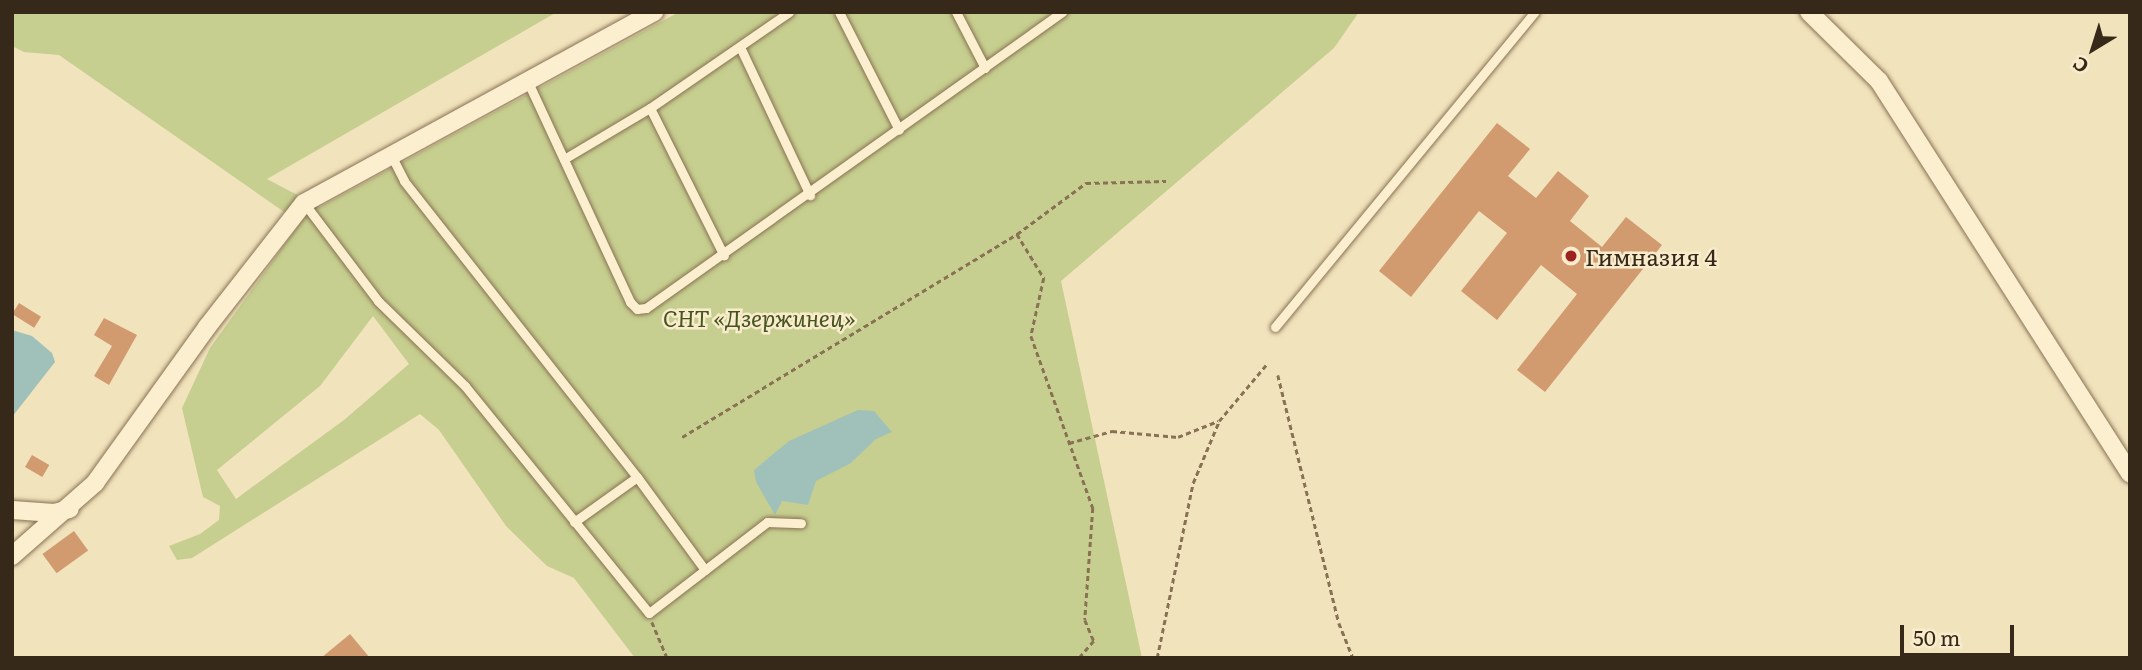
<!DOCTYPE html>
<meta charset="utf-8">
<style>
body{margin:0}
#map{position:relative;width:2142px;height:670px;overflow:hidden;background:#f1e3bc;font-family:Literata,serif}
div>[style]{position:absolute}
.green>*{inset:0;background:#c6cf8f}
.water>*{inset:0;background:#a0c1b9}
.building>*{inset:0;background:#d29b6f;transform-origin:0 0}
.path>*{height:2.5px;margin-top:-1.25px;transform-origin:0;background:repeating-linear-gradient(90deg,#897254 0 5px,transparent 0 8.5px)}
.roads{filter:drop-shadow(0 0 2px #897254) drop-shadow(0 0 2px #897254)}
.lane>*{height:9px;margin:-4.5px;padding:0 4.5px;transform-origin:4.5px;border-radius:4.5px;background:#fbefcf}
.street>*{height:18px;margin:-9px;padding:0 9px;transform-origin:9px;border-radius:9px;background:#fbefcf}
.dots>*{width:19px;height:19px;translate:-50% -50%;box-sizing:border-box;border:4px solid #f8eccc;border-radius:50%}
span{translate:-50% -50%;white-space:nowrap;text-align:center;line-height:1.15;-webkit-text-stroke:5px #f8eccc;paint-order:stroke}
.poi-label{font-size:23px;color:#37291a}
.left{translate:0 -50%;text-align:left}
.park-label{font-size:23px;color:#46551f;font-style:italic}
.frame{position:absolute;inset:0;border:14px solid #37291a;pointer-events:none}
.north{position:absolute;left:2058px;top:14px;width:70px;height:70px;-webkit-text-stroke:5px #f8eccc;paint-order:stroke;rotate:218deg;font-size:19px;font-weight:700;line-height:28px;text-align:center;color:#37291a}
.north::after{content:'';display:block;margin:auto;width:24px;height:32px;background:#37291a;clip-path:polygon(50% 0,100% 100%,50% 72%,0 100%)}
.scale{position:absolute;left:1900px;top:625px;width:114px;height:32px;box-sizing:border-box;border:4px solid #37291a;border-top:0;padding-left:9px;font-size:21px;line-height:24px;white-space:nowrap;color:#37291a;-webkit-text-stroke:5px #f8eccc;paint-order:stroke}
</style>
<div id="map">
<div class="green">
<div style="clip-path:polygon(evenodd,12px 12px,557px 12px,267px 179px,320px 207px,679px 12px,1359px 12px,1334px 48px,1061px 281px,1142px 658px,635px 658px,574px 578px,547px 566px,506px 526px,439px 430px,420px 414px,192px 558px,177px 560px,169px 546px,200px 534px,219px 520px,220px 506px,203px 497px,182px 408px,210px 348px,300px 223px,59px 55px,24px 52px,12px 46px,12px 12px,373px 316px,409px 364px,344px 420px,236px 499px,217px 470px,320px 386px,373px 316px)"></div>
</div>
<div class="water">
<div style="clip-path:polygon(12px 330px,32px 336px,52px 353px,55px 362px,12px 417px)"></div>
<div style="clip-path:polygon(858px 410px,874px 411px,892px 432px,876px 439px,851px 463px,816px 481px,808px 505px,782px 501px,775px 515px,756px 482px,754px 470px,789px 441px)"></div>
</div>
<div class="building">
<div style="clip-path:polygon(1497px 123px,1530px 149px,1508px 176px,1536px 198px,1558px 171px,1589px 196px,1570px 221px,1602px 247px,1626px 217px,1662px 245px,1545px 392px,1517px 370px,1577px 294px,1541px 265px,1497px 320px,1461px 291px,1507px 233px,1479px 211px,1411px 297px,1379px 271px)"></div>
<div style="left:19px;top:303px;width:26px;height:13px;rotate:32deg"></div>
<div style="clip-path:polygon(104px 318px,137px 335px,109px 385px,94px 376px,112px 346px,94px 335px)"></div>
<div style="left:32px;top:455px;width:20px;height:14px;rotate:30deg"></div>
<div style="left:74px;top:531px;width:24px;height:39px;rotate:54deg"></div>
<div style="clip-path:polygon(350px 634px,370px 658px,321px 658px)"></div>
</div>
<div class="path">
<div style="left:1017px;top:234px;width:52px;rotate:58.5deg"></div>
<div style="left:1044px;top:278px;width:59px;rotate:102.6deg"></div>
<div style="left:1031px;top:336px;width:183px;rotate:70.2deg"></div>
<div style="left:1093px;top:508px;width:112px;rotate:94.1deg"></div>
<div style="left:1085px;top:620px;width:23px;rotate:67deg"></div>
<div style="left:1094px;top:641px;width:23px;rotate:131deg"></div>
<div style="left:1278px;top:375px;width:255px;rotate:76.2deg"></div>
<div style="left:1339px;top:623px;width:38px;rotate:68deg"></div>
<div style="left:682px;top:437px;width:392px;rotate:-31.2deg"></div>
<div style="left:1017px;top:234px;width:86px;rotate:-36.5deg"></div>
<div style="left:1086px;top:183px;width:80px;rotate:-1.4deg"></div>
<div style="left:1069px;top:443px;width:45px;rotate:-15.6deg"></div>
<div style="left:1112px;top:431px;width:66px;rotate:5.2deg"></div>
<div style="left:1178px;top:437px;width:43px;rotate:-21.8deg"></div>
<div style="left:652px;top:622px;width:39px;rotate:67deg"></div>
<div style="left:1157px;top:658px;width:179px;rotate:-78.4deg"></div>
<div style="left:1193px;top:483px;width:67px;rotate:-67.2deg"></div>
<div style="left:1219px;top:421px;width:73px;rotate:-50deg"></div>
</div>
<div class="roads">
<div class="lane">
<div style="left:839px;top:12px;width:132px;rotate:63deg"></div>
<div style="left:956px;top:12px;width:63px;rotate:62.6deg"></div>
<div style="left:740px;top:47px;width:164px;rotate:64.7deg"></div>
<div style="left:527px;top:80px;width:245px;rotate:65.1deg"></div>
<div style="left:630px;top:302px;width:10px;rotate:45deg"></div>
<div style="left:637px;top:309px;width:9px;rotate:-6deg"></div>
<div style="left:646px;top:308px;width:511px;rotate:-35.43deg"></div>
<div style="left:650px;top:108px;width:165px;rotate:63.4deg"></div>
<div style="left:390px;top:153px;width:31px;rotate:63deg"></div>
<div style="left:404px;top:181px;width:377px;rotate:51.8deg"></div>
<div style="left:564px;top:159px;width:100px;rotate:-30.7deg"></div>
<div style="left:650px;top:108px;width:169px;rotate:-34.6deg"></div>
<div style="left:304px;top:203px;width:123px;rotate:52.9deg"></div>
<div style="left:378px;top:301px;width:122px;rotate:44.3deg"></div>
<div style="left:465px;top:386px;width:292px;rotate:51deg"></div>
<div style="left:649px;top:613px;width:149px;rotate:-37.6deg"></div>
<div style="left:767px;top:522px;width:34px;rotate:2deg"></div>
<div style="left:1275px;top:327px;width:408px;rotate:-50.5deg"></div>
<div style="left:574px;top:522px;width:77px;rotate:-35.5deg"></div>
<div style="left:637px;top:477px;width:115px;rotate:53.8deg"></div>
</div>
<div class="street">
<div style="left:1809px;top:12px;width:98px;rotate:44.6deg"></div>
<div style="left:1879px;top:81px;width:466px;rotate:57.4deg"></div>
<div style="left:12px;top:510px;width:42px;rotate:4.1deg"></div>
<div style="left:54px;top:513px;width:16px;rotate:-14deg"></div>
<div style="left:12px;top:556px;width:111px;rotate:-41.3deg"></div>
<div style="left:95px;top:483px;width:192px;rotate:-54.3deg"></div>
<div style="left:207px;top:327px;width:157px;rotate:-52deg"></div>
<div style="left:304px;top:203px;width:399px;rotate:-28.6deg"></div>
</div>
</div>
<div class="dots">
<div style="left:1571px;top:256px;background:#9c2320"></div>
</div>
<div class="poi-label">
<span class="left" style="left:1585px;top:256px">Гимназия 4</span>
</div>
<div class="park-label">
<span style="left:759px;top:317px">СНТ «Дзержинец»</span>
</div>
<div class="frame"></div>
<div class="north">С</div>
<div class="scale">50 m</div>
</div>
